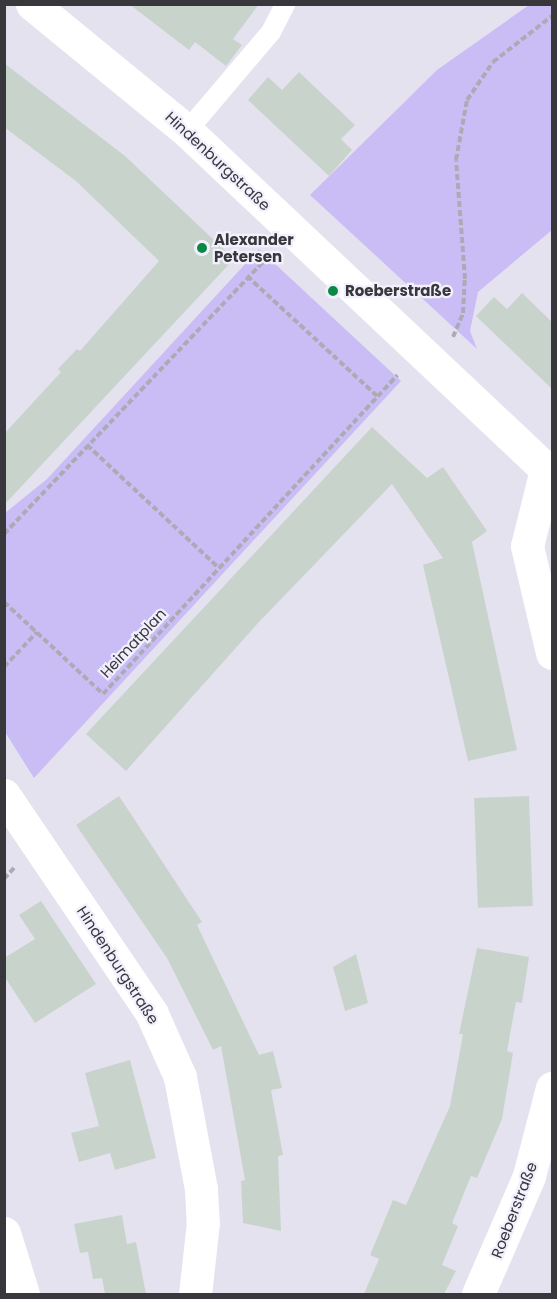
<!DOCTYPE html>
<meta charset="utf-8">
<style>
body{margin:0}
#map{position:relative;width:557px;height:1299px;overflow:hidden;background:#e5e2ef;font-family:Poppins,sans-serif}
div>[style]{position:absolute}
.green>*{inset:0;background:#cabdf5}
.building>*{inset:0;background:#c8d4cb;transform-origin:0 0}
.path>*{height:4px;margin-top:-2px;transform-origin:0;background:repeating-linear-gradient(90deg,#acaab4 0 6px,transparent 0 9px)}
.lane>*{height:20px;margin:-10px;padding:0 10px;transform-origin:10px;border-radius:10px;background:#fff}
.street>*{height:33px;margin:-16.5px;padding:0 16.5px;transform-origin:16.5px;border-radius:16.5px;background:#fff}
.dots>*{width:16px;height:16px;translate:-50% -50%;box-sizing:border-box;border:3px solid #f2f0fd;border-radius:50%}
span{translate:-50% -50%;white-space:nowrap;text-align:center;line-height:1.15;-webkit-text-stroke:4.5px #f2f0fd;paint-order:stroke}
.street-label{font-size:15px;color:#38373c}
.poi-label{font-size:15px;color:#38373c;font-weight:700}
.left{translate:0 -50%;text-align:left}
.frame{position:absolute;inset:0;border:6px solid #38373c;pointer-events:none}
</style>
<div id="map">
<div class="green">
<div style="clip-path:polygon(529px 5px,552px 5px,552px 230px,478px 292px,470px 331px,477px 349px,310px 195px,437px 70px)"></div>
<div style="clip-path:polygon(259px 249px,401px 381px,34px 778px,5px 732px,5px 513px,47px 479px)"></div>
</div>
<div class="building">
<div style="clip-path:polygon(129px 4px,259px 4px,233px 39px,242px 45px,226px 66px,195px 42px,189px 50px)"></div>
<div style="clip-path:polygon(4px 63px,125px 156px,234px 259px,4px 505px,4px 434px,61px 372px,58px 369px,77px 349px,80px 351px,159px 261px,76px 181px,4px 127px)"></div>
<div style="clip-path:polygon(299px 72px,355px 125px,341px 139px,352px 150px,329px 176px,248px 100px,268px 77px,282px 90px)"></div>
<div style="clip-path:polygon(522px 293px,552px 322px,552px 389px,476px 316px,494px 297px,507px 309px)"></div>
<div style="clip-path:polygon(372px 427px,427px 478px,443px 467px,487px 531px,472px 542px,517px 750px,468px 761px,423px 565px,443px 558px,392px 484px,259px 622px,126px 771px,86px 734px)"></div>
<div style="clip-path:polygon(119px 796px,202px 922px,197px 925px,259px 1055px,273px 1051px,282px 1088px,271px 1090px,283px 1155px,278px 1156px,281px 1231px,243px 1223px,241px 1181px,245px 1180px,221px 1046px,213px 1050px,167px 958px,76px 825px)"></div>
<div style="left:529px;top:796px;width:110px;height:55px;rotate:88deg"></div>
<div style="clip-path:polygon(41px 901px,96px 984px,35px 1023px,4px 976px,4px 958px,35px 939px,19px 915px)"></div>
<div style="clip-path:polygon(477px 948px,529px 957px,522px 1003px,516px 1002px,507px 1051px,513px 1053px,502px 1119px,477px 1178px,471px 1176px,452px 1223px,458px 1226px,442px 1265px,456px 1271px,444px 1294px,364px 1294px,379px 1259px,370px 1255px,393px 1200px,406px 1205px,450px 1106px,463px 1034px,459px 1034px)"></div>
<div style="clip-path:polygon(356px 954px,368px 1003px,345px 1011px,333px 967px)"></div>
<div style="clip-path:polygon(130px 1060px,156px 1158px,115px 1170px,110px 1153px,79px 1162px,71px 1133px,99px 1126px,85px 1073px)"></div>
<div style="clip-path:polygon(122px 1215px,127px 1244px,136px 1242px,146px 1294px,105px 1294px,102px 1278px,93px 1279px,88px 1252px,80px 1253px,74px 1224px)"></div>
</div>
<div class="path">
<div style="left:247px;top:276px;width:177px;rotate:42.7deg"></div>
<div style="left:453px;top:337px;width:26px;rotate:-67deg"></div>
<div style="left:463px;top:313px;width:34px;rotate:-87deg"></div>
<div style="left:465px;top:279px;width:119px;rotate:-94.3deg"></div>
<div style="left:456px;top:160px;width:61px;rotate:-79.6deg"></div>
<div style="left:467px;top:100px;width:46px;rotate:-55.6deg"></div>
<div style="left:493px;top:62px;width:75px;rotate:-37.9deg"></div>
<div style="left:87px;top:445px;width:180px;rotate:43deg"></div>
<div style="left:4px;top:534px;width:385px;rotate:-46.4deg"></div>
<div style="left:4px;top:602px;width:135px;rotate:42.9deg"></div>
<div style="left:103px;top:694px;width:434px;rotate:-47.3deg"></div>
<div style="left:4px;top:667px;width:48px;rotate:-46.7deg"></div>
<div style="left:4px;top:879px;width:15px;rotate:-48deg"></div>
</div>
<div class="lane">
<div style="left:187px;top:131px;width:130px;rotate:-49.7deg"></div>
<div style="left:271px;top:32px;width:31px;rotate:-63deg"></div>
</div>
<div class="street">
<div style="left:32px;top:4px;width:200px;rotate:39.3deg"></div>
<div style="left:187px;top:131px;width:502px;rotate:43.3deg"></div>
<div style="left:546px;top:470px;width:78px;rotate:104deg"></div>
<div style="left:527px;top:546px;width:110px;rotate:76.8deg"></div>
<div style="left:4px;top:795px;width:264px;rotate:55.9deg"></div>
<div style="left:152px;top:1014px;width:69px;rotate:66deg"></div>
<div style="left:180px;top:1077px;width:114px;rotate:79.4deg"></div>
<div style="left:201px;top:1189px;width:33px;rotate:87deg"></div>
<div style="left:203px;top:1222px;width:72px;rotate:96.3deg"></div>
<div style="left:4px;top:1233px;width:64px;rotate:72.7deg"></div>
<div style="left:478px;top:1294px;width:129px;rotate:-66.6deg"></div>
<div style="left:529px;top:1176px;width:91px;rotate:-75.4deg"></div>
</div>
<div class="dots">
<div style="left:202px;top:248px;background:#0a8944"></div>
<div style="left:333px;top:291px;background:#0a8944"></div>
</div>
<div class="street-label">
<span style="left:218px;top:161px;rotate:43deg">Hindenburgstraße</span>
<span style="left:133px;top:643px;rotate:-47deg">Heimatplan</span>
<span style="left:118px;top:965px;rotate:57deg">Hindenburgstraße</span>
<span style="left:514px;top:1210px;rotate:-69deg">Roeberstraße</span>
</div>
<div class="poi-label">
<span class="left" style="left:214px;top:248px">Alexander<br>Petersen</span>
<span class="left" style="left:345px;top:291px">Roeberstraße</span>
</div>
<div class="frame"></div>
</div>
